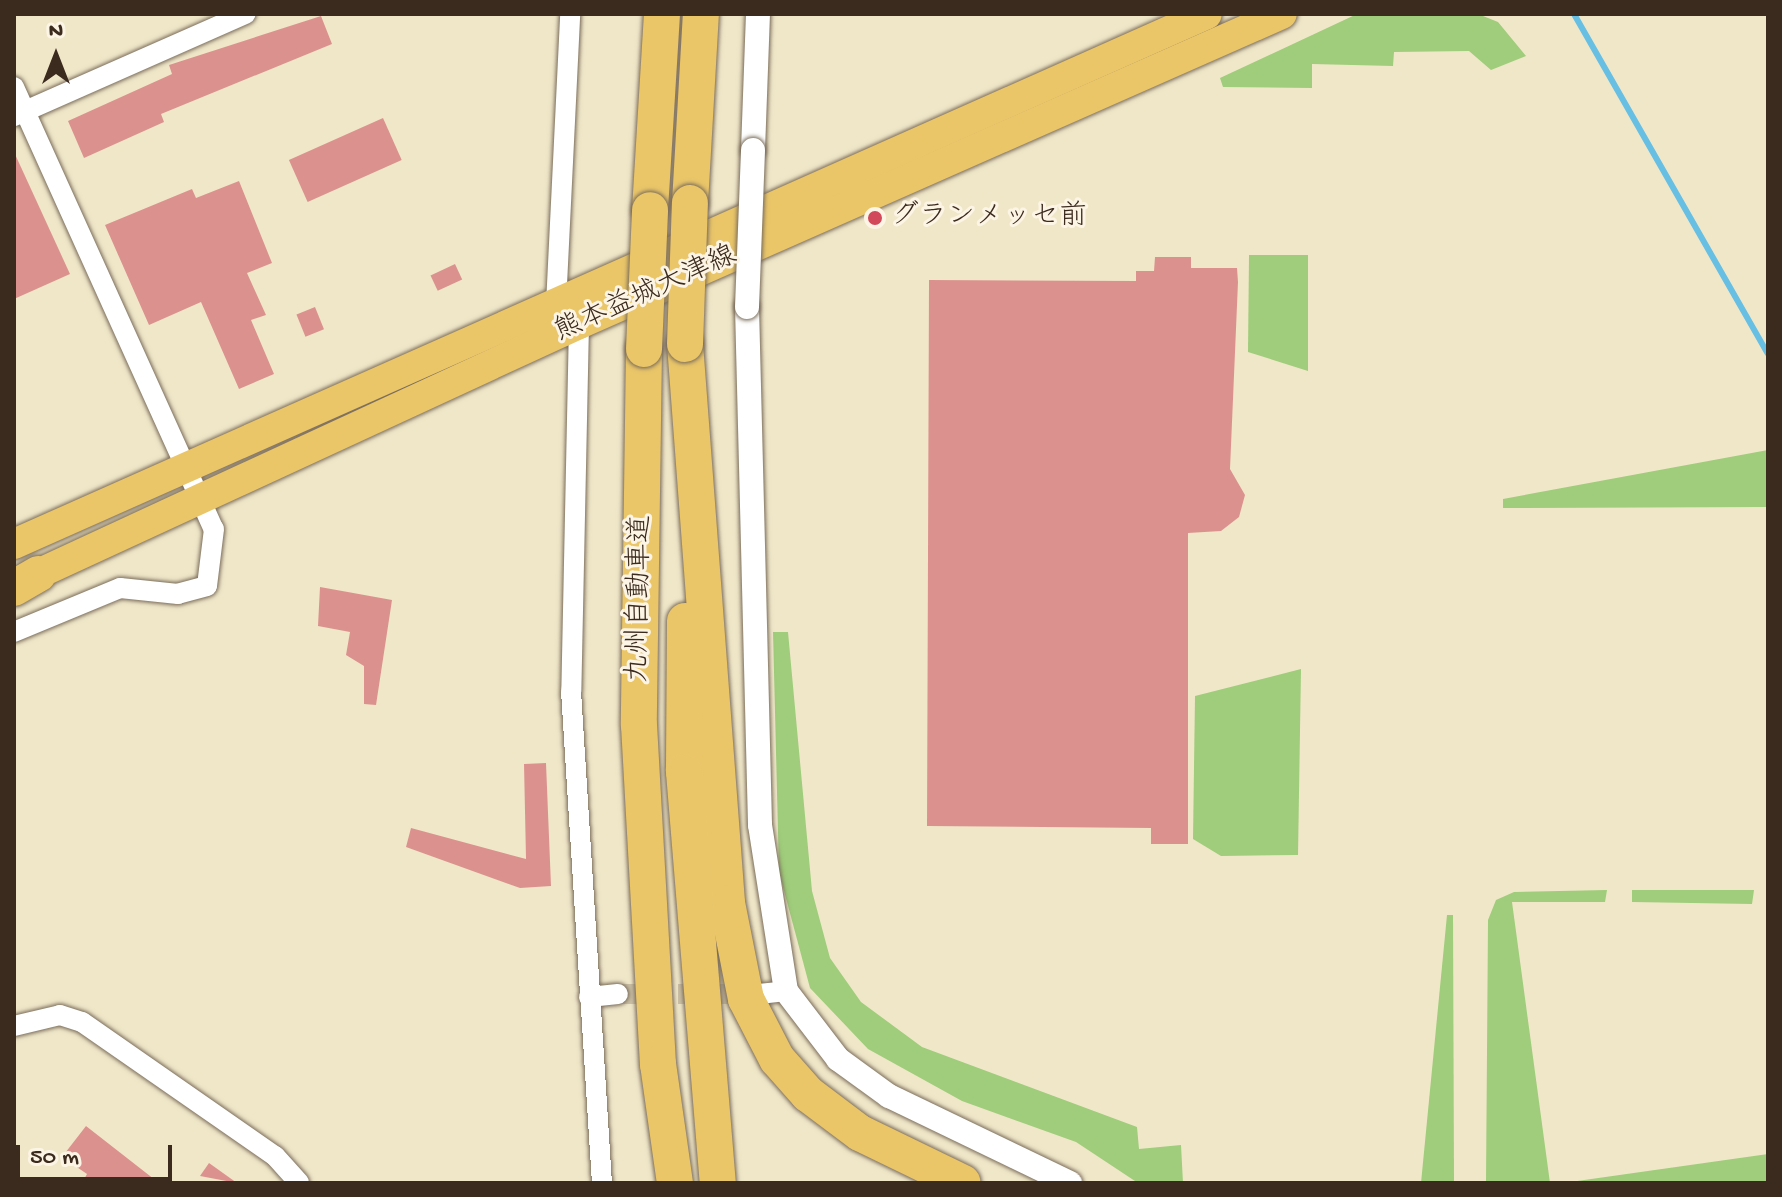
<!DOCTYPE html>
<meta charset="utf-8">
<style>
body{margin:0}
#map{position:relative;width:1782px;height:1197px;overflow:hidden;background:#f0e7c9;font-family:"Gochi Hand","Klee One",sans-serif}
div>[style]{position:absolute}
.green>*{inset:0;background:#9fcd7b}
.stream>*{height:6px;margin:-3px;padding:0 3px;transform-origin:3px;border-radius:3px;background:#67bfe4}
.building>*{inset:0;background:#db928e;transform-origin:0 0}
.minor-tunnel>*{height:20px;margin-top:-10px;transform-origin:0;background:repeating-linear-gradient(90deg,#ccc1a7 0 20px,transparent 0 30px)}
.roads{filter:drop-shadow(0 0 2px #7a6c5a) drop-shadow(0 0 2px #7a6c5a)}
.minor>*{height:20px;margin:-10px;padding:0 10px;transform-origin:10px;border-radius:10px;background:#fff}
.tertiary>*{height:24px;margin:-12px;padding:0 12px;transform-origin:12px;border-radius:12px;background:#fff}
.primary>*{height:30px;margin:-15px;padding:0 15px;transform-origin:15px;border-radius:15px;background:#eac669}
.motorway>*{height:36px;margin:-18px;padding:0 18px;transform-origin:18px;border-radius:18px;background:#eac669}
.bridges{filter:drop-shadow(0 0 2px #7a6c5a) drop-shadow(0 0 2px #7a6c5a)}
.tertiary-bridge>*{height:24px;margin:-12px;padding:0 12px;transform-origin:12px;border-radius:12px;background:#fff}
.motorway-bridge>*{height:36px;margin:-18px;padding:0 18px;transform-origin:18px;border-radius:18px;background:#eac669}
.dots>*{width:22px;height:22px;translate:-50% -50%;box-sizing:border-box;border:4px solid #fcf5e5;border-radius:50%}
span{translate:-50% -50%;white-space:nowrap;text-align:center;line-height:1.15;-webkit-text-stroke:6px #fcf5e5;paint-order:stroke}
.poi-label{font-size:28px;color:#3b2a1e}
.left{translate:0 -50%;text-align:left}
.street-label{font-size:28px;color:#3b2a1e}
.frame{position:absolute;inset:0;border:16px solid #3b2a1e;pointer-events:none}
.north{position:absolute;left:16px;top:16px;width:80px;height:80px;-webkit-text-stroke:6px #fcf5e5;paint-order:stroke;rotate:0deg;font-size:22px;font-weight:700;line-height:32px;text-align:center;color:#3b2a1e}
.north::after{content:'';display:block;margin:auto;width:28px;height:36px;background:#3b2a1e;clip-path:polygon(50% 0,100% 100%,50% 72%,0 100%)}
.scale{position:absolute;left:16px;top:1145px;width:156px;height:36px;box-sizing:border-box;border:4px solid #3b2a1e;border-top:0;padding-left:10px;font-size:24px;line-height:28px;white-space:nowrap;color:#3b2a1e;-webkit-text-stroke:6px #fcf5e5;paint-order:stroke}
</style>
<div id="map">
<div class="green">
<div style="clip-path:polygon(1357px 14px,1478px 14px,1498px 22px,1526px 56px,1491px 70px,1469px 51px,1394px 52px,1393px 66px,1312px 64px,1312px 88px,1223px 87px,1220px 78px)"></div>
<div style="clip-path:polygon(1249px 255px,1308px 255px,1308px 371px,1248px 352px)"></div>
<div style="clip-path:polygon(1768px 450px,1768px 507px,1503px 508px,1503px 499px)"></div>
<div style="clip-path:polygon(773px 632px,788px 632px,812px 891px,830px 958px,861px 1002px,922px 1047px,1137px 1127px,1139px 1149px,1181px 1145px,1183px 1183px,1138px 1183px,1076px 1142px,962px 1101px,868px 1049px,810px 988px,779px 872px)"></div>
<div style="clip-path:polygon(1301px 669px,1298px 855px,1221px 856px,1193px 839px,1195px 696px)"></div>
<div style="clip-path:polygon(1607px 890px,1605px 902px,1512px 902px,1550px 1183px,1486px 1183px,1488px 920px,1496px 900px,1514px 892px)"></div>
<div style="clip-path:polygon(1632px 890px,1754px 890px,1752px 904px,1632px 902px)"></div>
<div style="clip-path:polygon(1447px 915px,1453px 915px,1454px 1183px,1421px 1183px)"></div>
<div style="clip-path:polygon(1768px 1154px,1768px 1183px,1563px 1183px)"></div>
</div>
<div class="stream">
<div style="left:1574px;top:14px;width:391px;rotate:60.3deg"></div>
</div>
<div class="building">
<div style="clip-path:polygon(321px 16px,332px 44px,161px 114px,164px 122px,84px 158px,68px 121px,172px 74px,169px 65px)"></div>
<div style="left:383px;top:118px;width:46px;height:103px;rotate:66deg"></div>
<div style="clip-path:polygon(14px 152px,70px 274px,14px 299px)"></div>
<div style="clip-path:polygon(239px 181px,272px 263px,247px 273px,266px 315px,251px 320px,274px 374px,239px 389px,201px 302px,149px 325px,105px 225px,192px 189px,196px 198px)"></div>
<div style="clip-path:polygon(1155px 257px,1191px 257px,1191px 268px,1237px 268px,1238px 282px,1230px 469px,1245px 495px,1239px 517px,1221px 531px,1188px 533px,1188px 844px,1151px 844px,1151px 828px,927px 826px,929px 280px,1136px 281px,1136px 271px,1154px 271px)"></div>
<div style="left:455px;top:264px;width:17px;height:27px;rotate:65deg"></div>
<div style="left:315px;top:307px;width:24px;height:20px;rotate:68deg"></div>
<div style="clip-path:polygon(320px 587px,392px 600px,376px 705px,364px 704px,364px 666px,346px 655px,350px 632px,318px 626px)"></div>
<div style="clip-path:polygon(546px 763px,551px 886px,520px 888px,406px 847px,411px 828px,526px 859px,524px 764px)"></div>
<div style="clip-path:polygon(86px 1126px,159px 1183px,82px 1183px,87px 1174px,62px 1157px)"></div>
<div style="clip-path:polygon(209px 1163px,237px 1183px,200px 1176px)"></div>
</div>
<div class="minor-tunnel">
<div style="left:618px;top:994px;width:133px"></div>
</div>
<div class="roads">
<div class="minor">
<div style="left:14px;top:87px;width:485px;rotate:65.7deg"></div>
<div style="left:214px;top:529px;width:57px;rotate:97deg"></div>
<div style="left:207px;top:586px;width:30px;rotate:165deg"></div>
<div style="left:178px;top:594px;width:58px;rotate:-174.1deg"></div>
<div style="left:120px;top:588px;width:115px;rotate:157.5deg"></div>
<div style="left:14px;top:116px;width:253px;rotate:-23.8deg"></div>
<div style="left:556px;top:305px;width:291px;rotate:-87.2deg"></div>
<div style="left:579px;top:324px;width:367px;rotate:91.2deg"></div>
<div style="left:571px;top:691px;width:493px;rotate:86.4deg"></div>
<div style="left:759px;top:994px;width:27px;rotate:-6deg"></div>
<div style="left:589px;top:997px;width:29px;rotate:-6deg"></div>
<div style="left:14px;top:1026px;width:47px;rotate:-13.4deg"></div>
<div style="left:60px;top:1015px;width:23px;rotate:18deg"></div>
<div style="left:82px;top:1022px;width:235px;rotate:34.8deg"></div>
<div style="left:275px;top:1156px;width:36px;rotate:48deg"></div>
</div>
<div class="tertiary">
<div style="left:753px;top:150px;width:136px;rotate:-87.9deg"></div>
<div style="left:747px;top:307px;width:518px;rotate:88.56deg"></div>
<div style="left:760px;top:825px;width:168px;rotate:81.1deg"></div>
<div style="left:786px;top:991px;width:86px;rotate:52.6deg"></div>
<div style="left:838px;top:1059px;width:63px;rotate:36deg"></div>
<div style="left:889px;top:1096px;width:201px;rotate:25.7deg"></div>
</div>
<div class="primary">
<div style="left:14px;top:544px;width:1305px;rotate:-23.95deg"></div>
<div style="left:16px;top:584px;width:620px;rotate:-24.79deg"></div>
<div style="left:579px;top:324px;width:768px;rotate:-23.8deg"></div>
</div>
<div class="motorway">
<div style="left:690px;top:203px;width:189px;rotate:-86.7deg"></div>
<div style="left:650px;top:210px;width:196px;rotate:-86.5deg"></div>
<div style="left:685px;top:344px;width:561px;rotate:85.7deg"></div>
<div style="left:727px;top:903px;width:98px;rotate:78.8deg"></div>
<div style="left:746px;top:999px;width:68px;rotate:62.7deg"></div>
<div style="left:777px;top:1059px;width:47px;rotate:48.5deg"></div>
<div style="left:808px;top:1094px;width:65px;rotate:36.9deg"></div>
<div style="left:860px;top:1133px;width:114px;rotate:25.9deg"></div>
<div style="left:644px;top:349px;width:376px;rotate:90.8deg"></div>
<div style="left:639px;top:725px;width:340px;rotate:86.8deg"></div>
<div style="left:658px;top:1064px;width:120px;rotate:81.9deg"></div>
<div style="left:14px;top:588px;width:28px;rotate:-30deg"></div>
<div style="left:685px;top:621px;width:151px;rotate:90.4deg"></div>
<div style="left:684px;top:772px;width:412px;rotate:85.3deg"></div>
</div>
</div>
<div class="bridges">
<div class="tertiary-bridge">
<div style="left:747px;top:307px;width:157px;rotate:-87.8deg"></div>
</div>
<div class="motorway-bridge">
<div style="left:685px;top:344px;width:141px;rotate:-88deg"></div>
<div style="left:644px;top:349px;width:139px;rotate:-87.5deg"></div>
</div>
</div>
<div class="dots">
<div style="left:875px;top:218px;background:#d1495b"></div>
</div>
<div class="poi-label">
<span class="left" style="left:891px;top:218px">グランメッセ前</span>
</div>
<div class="street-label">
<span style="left:646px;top:295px;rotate:-24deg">熊本益城大津線</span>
<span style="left:641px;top:599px;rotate:-89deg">九州自動車道</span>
</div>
<div class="frame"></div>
<div class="north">N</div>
<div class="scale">50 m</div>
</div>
